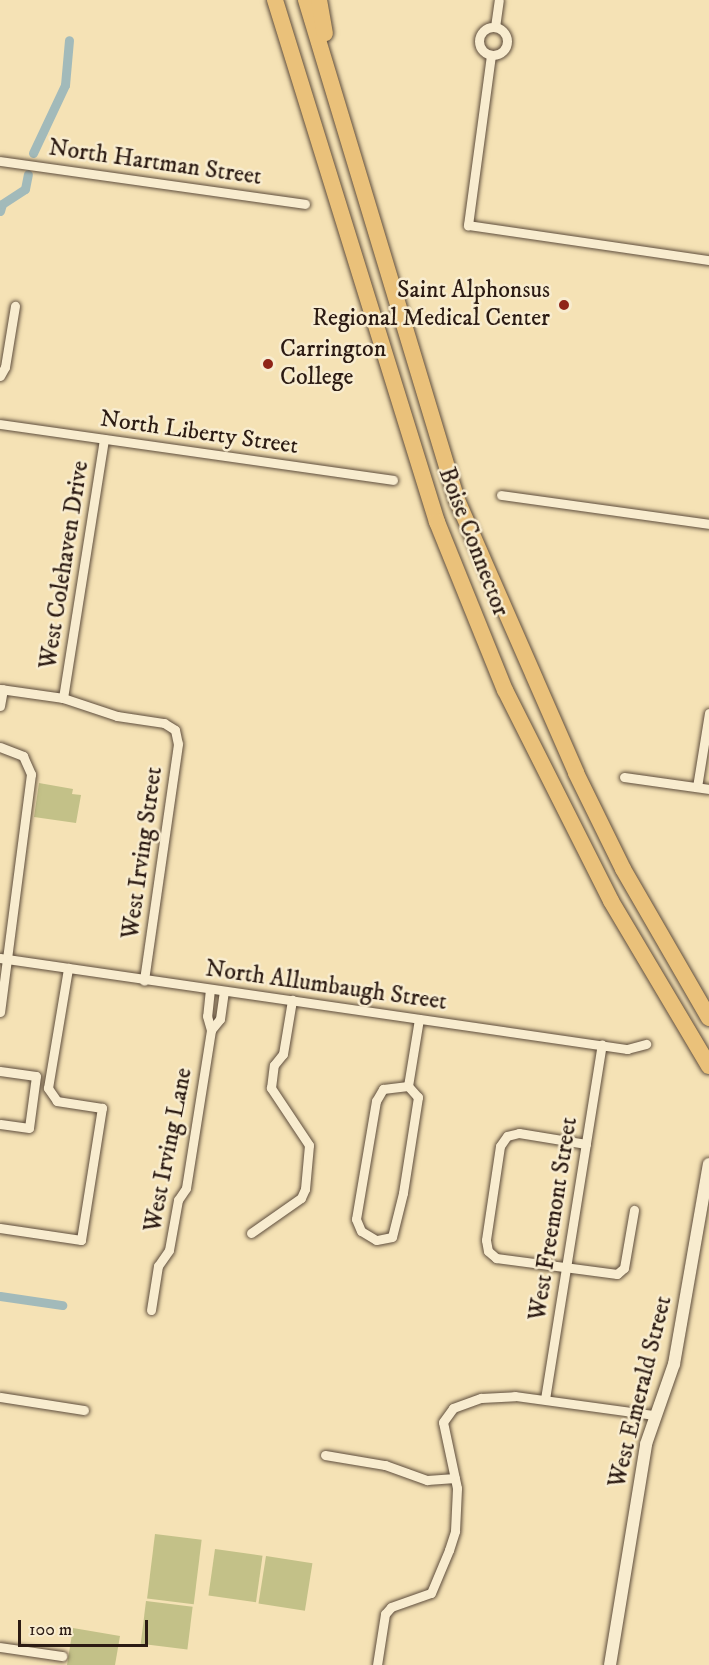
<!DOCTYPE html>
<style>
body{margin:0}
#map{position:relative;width:709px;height:1665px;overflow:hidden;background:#f5e2b5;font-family:"IM FELL DW Pica",serif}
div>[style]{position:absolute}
.green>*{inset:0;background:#c3c188;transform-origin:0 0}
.canal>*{height:9px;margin:-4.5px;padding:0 4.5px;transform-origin:4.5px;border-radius:4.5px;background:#a2baba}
.roads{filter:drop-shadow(0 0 2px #5e4d3c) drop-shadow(0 0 2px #5e4d3c)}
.minor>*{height:9px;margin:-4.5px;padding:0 4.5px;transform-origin:4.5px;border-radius:4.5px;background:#f8eccf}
.minor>.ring{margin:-4.5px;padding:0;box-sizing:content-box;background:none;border:9px solid #f8eccf;border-radius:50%}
.secondary>*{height:12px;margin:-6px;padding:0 6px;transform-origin:6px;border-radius:6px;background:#f8eccf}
.motorway>*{height:16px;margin:-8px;padding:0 8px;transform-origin:8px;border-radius:8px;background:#eac17a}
.dots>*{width:16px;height:16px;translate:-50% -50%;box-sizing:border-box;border:3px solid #f8eccf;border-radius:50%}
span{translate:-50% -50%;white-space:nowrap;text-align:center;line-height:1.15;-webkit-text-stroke:5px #f8eccf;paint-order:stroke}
.street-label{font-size:24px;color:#2c1b13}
.poi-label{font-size:24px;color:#2c1b13}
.right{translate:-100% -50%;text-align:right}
.left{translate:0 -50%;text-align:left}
.scale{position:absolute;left:18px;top:1620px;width:130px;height:27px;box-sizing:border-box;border:3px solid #2c1b13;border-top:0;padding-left:8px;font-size:18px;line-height:21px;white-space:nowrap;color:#2c1b13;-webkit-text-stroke:4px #f8eccf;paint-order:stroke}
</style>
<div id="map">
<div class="green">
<div style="clip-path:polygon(39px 783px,73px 789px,72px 794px,81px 795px,76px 823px,34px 817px)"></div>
<div style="left:155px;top:1534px;width:47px;height:65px;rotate:7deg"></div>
<div style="left:215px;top:1549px;width:48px;height:47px;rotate:8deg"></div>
<div style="left:266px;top:1556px;width:47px;height:48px;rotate:9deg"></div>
<div style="left:146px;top:1601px;width:47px;height:43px;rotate:7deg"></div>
<div style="clip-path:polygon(73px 1628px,120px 1636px,115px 1665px,67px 1665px)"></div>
</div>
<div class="canal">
<div style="left:33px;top:153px;width:75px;rotate:-64.8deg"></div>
<div style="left:65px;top:85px;width:45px;rotate:-84.9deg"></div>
<div style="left:0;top:211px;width:7px;rotate:-74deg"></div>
<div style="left:2px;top:204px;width:27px;rotate:-33deg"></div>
<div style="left:25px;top:189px;width:15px;rotate:-79deg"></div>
<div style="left:0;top:1296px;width:63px;rotate:8.3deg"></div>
</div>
<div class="roads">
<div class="minor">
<div style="left:495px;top:27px;width:27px;rotate:-82deg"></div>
<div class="ring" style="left:479px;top:27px;width:19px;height:19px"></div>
<div style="left:491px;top:55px;width:172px;rotate:97.7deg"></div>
<div style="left:468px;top:225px;width:244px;rotate:8.3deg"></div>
<div style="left:0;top:161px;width:308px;rotate:8deg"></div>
<div style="left:0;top:376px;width:10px;rotate:-61deg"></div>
<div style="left:5px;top:367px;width:62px;rotate:-80.7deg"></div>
<div style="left:0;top:424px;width:397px;rotate:8.1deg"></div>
<div style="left:501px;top:495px;width:210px;rotate:7.9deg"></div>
<div style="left:0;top:689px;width:64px;rotate:8.1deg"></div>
<div style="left:63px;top:698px;width:57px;rotate:18.4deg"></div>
<div style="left:117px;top:716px;width:48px;rotate:8.5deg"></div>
<div style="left:164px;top:723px;width:13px;rotate:32deg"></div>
<div style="left:175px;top:730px;width:14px;rotate:78deg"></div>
<div style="left:178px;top:744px;width:239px;rotate:98.2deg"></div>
<div style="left:63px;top:698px;width:262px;rotate:-81deg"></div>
<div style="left:0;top:706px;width:17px;rotate:-80deg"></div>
<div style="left:0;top:747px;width:25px;rotate:21deg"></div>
<div style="left:23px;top:756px;width:20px;rotate:66deg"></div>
<div style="left:31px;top:774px;width:240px;rotate:97.4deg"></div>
<div style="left:624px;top:777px;width:86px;rotate:8deg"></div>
<div style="left:697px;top:787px;width:75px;rotate:-80.8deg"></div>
<div style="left:0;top:958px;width:634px;rotate:8.26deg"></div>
<div style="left:627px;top:1049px;width:20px;rotate:-15deg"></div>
<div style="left:210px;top:989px;width:27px;rotate:96deg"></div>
<div style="left:207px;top:1016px;width:15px;rotate:74deg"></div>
<div style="left:211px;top:1030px;width:14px;rotate:-51deg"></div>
<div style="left:220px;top:1019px;width:28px;rotate:-82deg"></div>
<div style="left:0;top:1071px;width:36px;rotate:8deg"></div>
<div style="left:36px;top:1076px;width:52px;rotate:97.7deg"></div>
<div style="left:29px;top:1128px;width:29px;rotate:-172deg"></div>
<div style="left:408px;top:1086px;width:15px;rotate:48deg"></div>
<div style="left:418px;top:1097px;width:97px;rotate:98.9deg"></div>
<div style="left:403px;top:1193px;width:45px;rotate:104deg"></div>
<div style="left:392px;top:1237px;width:16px;rotate:169deg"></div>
<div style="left:376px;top:1240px;width:17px;rotate:-149deg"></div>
<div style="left:361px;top:1231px;width:13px;rotate:-113deg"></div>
<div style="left:356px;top:1219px;width:120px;rotate:-80.4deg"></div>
<div style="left:376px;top:1101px;width:14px;rotate:-60deg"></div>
<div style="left:383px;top:1089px;width:25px;rotate:-7deg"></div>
<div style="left:408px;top:1086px;width:68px;rotate:-80.7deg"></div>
<div style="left:586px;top:1144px;width:68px;rotate:-170.7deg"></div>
<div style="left:519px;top:1133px;width:12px;rotate:166deg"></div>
<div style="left:507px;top:1136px;width:12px;rotate:125deg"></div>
<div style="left:500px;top:1146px;width:95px;rotate:98.5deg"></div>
<div style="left:486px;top:1240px;width:11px;rotate:80deg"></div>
<div style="left:488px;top:1251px;width:11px;rotate:41deg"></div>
<div style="left:496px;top:1258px;width:122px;rotate:7.5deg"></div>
<div style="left:617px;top:1274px;width:9px;rotate:-41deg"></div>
<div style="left:624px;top:1268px;width:59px;rotate:-80.2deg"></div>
<div style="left:0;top:1228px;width:82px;rotate:8.4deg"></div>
<div style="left:81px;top:1240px;width:134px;rotate:-81deg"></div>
<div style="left:102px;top:1108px;width:46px;rotate:-171.2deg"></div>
<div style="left:57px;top:1101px;width:16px;rotate:-125deg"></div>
<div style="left:48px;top:1088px;width:122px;rotate:-80.5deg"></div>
<div style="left:251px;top:1233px;width:61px;rotate:-35deg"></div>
<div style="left:301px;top:1198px;width:10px;rotate:-66deg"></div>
<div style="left:305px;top:1189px;width:44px;rotate:-84.8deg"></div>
<div style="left:309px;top:1145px;width:69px;rotate:-123.7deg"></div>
<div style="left:271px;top:1088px;width:23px;rotate:-83deg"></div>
<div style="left:274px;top:1065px;width:14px;rotate:-51deg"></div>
<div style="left:283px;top:1054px;width:55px;rotate:-80.5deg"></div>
<div style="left:151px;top:1310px;width:45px;rotate:-81deg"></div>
<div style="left:158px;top:1266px;width:19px;rotate:-55deg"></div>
<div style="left:169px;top:1250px;width:51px;rotate:-79.8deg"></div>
<div style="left:178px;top:1200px;width:14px;rotate:-56deg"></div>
<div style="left:186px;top:1188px;width:160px;rotate:-81deg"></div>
<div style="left:0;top:1397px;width:85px;rotate:8.8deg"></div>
<div style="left:545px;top:1399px;width:359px;rotate:-80.9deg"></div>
<div style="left:325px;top:1455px;width:61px;rotate:9.5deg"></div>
<div style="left:385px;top:1465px;width:45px;rotate:19.7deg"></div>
<div style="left:427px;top:1480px;width:28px;rotate:-4deg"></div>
<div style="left:0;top:1647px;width:63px;rotate:8.3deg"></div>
<div style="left:377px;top:1665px;width:52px;rotate:-81.1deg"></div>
<div style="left:385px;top:1614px;width:9px;rotate:-49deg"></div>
<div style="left:391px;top:1607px;width:42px;rotate:-19.3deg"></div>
<div style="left:431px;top:1593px;width:47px;rotate:-67.3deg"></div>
<div style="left:449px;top:1550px;width:20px;rotate:-72deg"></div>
<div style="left:455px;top:1531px;width:43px;rotate:-87.3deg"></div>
<div style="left:457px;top:1488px;width:67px;rotate:-102deg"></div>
<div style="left:443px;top:1422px;width:17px;rotate:-54deg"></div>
<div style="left:453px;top:1408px;width:30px;rotate:-20deg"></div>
<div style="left:481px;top:1398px;width:34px;rotate:-3deg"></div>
<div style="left:515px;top:1396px;width:140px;rotate:7.8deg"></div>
</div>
<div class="secondary">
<div style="left:610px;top:1665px;width:224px;rotate:-80.7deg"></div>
<div style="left:646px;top:1444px;width:85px;rotate:-70.7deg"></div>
<div style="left:674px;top:1364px;width:203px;rotate:-80.1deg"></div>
</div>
<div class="motorway">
<div style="left:275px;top:0;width:547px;rotate:72.76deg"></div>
<div style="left:437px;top:522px;width:181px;rotate:68deg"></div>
<div style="left:505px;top:690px;width:236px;rotate:63.3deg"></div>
<div style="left:611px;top:901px;width:192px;rotate:59.3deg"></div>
<div style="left:306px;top:0;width:522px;rotate:73.2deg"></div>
<div style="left:457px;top:500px;width:298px;rotate:66.4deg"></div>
<div style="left:576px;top:773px;width:107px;rotate:63.9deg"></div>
<div style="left:623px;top:869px;width:172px;rotate:60deg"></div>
<div style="left:319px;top:0;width:34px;rotate:80deg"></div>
</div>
</div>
<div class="dots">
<div style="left:564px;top:305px;background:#8f2418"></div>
<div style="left:268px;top:364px;background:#8f2418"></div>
</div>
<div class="street-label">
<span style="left:155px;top:163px;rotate:8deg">North Hartman Street</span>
<span style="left:199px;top:433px;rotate:8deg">North Liberty Street</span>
<span style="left:473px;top:542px;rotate:69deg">Boise Connector</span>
<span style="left:65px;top:565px;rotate:-81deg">West Colehaven Drive</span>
<span style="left:143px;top:853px;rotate:-82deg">West Irving Street</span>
<span style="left:326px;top:986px;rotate:8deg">North Allumbaugh Street</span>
<span style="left:169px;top:1150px;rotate:-79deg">West Irving Lane</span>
<span style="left:554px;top:1219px;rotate:-81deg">West Freemont Street</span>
<span style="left:641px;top:1392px;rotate:-76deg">West Emerald Street</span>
</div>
<div class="poi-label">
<span class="right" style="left:550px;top:305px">Saint Alphonsus<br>Regional Medical Center</span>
<span class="left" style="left:280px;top:364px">Carrington<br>College</span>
</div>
<div class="scale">100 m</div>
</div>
